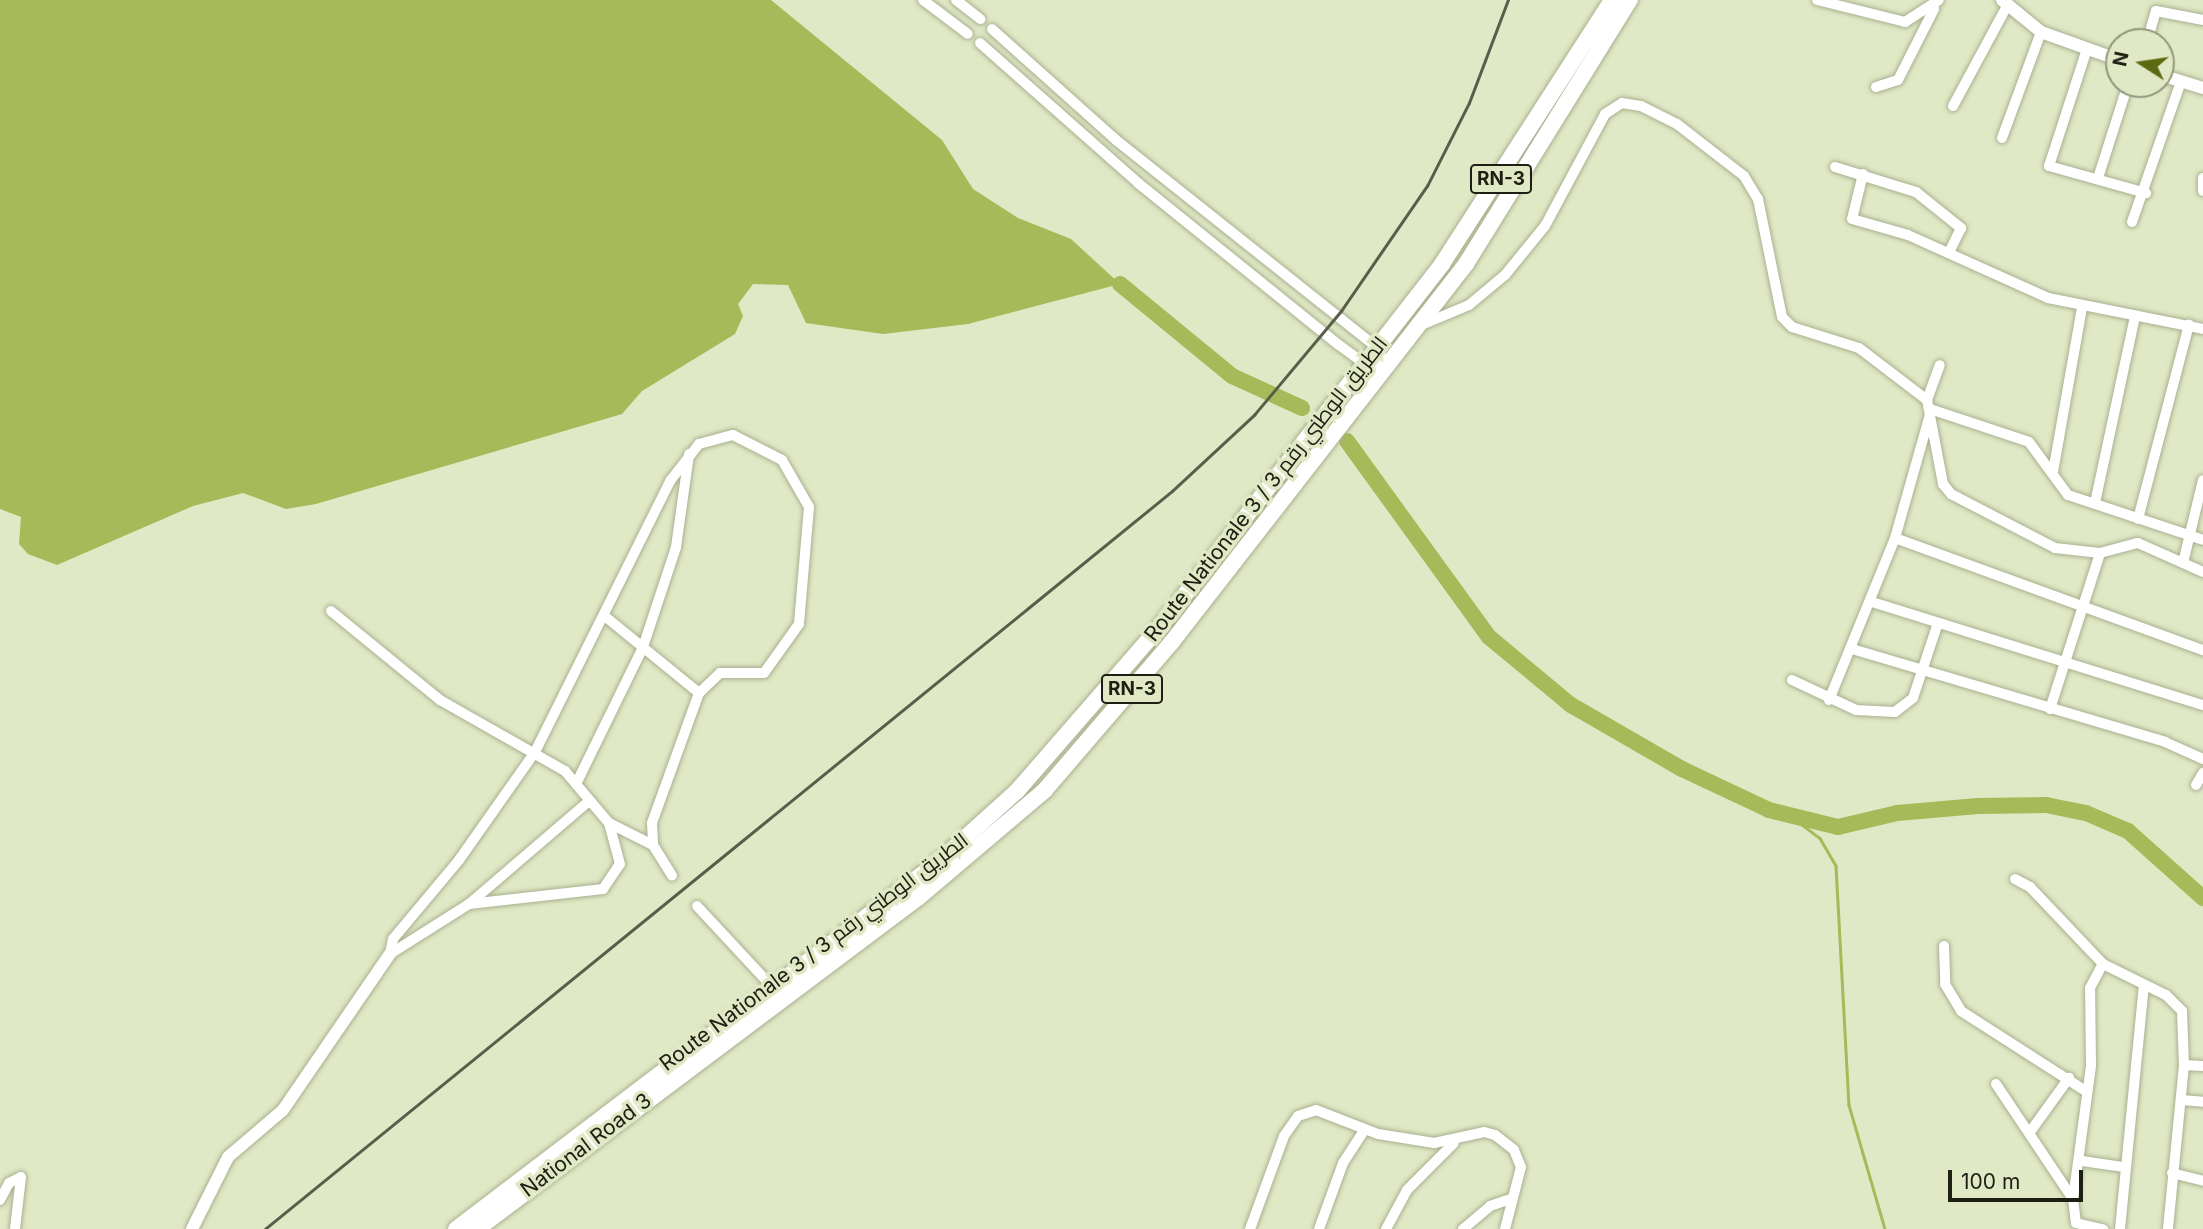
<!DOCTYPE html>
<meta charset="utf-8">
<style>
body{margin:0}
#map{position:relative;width:2203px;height:1229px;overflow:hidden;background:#e0e8c5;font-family:Inter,Cairo,sans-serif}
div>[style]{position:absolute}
.water>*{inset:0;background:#a7b958}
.stream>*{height:2.5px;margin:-1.25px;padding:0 1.25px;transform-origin:1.25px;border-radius:1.25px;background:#a7b958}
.river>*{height:16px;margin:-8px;padding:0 8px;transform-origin:8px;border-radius:8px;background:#a7b958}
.roads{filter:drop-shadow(0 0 2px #a9b190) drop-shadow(0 0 2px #a9b190)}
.minor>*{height:10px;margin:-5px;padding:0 5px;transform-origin:5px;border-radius:5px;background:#fff}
.tertiary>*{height:12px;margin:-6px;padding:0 6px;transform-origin:6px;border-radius:6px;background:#fff}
.trunk>*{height:16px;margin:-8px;padding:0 8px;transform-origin:8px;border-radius:8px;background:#fff}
.rail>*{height:2.5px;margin:-1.25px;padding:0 1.25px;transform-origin:1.25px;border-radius:1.25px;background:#595e4a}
span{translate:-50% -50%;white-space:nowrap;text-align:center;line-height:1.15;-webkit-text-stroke:7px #e0e8c5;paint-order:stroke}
.shield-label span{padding:2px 5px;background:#e0e8c5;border:2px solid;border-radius:5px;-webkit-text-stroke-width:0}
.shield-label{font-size:19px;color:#1c1f12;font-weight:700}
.street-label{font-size:21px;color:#1c1f12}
.north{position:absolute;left:2105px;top:28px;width:70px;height:70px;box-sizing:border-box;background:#e0e8c5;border:2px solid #92987d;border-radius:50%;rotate:282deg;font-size:19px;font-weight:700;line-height:28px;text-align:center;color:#1c1f12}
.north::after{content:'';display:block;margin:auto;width:24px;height:32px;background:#5e6a12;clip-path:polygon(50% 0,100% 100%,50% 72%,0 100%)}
.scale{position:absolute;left:1948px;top:1170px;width:135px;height:32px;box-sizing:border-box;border:4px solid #1c1f12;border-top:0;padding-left:9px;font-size:21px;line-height:24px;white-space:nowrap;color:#1c1f12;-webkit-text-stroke:5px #e0e8c5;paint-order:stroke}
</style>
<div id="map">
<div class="water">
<div style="clip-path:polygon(0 0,771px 0,942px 140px,973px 189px,1018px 218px,1071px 239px,1120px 284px,968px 324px,883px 334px,806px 323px,788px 285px,753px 284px,738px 304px,743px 316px,735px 334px,642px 391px,622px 414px,316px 504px,286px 509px,243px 493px,193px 506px,57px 565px,28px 554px,19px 544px,21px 517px,0 509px)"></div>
</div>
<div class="stream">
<div style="left:1788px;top:814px;width:40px;rotate:37deg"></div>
<div style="left:1820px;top:838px;width:32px;rotate:60deg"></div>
<div style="left:1836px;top:866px;width:239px;rotate:86.9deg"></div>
<div style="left:1849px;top:1105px;width:129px;rotate:73.8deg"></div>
</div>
<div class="river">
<div style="left:1120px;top:284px;width:145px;rotate:39.4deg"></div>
<div style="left:1232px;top:376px;width:77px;rotate:24.6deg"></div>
<div style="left:1347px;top:441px;width:242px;rotate:54.1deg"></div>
<div style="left:1489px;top:637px;width:107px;rotate:39.7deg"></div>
<div style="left:1571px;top:705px;width:128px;rotate:30deg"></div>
<div style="left:1682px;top:769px;width:96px;rotate:25.2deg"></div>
<div style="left:1769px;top:810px;width:71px;rotate:13.8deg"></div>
<div style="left:1838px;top:827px;width:61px;rotate:-13.3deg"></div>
<div style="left:1897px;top:813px;width:81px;rotate:-4.9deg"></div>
<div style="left:1978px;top:806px;width:68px;rotate:-0.8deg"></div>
<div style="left:2046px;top:805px;width:41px;rotate:11.3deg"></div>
<div style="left:2086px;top:813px;width:46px;rotate:23.2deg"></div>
<div style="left:2128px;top:831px;width:101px;rotate:41.8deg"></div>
</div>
<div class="roads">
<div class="minor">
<div style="left:923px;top:0;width:56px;rotate:37.1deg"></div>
<div style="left:956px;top:0;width:31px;rotate:38deg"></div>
<div style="left:1817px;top:0;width:91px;rotate:14deg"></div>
<div style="left:1905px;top:22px;width:40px;rotate:-32.9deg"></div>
<div style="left:992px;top:29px;width:166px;rotate:41.8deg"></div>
<div style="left:1116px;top:140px;width:332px;rotate:38.5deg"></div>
<div style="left:1376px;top:347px;width:22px;rotate:60deg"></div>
<div style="left:2147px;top:42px;width:32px;rotate:-74deg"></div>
<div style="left:2156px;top:11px;width:48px;rotate:10.8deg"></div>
<div style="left:980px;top:43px;width:211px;rotate:41.5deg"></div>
<div style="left:1138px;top:183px;width:258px;rotate:38.9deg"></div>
<div style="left:1339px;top:345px;width:31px;rotate:36deg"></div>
<div style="left:1364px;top:363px;width:23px;rotate:7deg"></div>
<div style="left:2087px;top:49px;width:123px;rotate:108deg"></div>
<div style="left:2049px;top:166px;width:101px;rotate:15.6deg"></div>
<div style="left:1876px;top:87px;width:23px;rotate:-18deg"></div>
<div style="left:1898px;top:80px;width:80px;rotate:-63.1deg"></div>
<div style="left:1953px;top:106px;width:114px;rotate:-61.6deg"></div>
<div style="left:2002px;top:138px;width:113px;rotate:-69.8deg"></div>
<div style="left:1835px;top:167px;width:85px;rotate:17.2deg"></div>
<div style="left:1916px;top:192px;width:58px;rotate:38.7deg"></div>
<div style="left:1961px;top:228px;width:28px;rotate:116deg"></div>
<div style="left:1863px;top:174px;width:46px;rotate:103.7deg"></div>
<div style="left:1852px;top:219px;width:58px;rotate:15.9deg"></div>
<div style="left:1908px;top:235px;width:154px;rotate:24.2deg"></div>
<div style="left:2048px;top:298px;width:158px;rotate:11.3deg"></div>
<div style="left:2098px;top:178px;width:99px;rotate:-72.3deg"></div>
<div style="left:2203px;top:178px;width:13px;rotate:90deg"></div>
<div style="left:2132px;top:222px;width:149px;rotate:-70.8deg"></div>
<div style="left:1419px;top:326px;width:54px;rotate:-22.8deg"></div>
<div style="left:1469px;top:305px;width:47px;rotate:-39.8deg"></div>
<div style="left:1505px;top:275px;width:63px;rotate:-50.8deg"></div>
<div style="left:1545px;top:226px;width:127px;rotate:-61.8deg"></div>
<div style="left:1605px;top:114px;width:20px;rotate:-33deg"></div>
<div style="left:1622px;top:103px;width:19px;rotate:9deg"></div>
<div style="left:1641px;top:106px;width:40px;rotate:26.6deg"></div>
<div style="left:1677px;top:124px;width:85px;rotate:37.8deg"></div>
<div style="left:1744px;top:176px;width:27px;rotate:59deg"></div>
<div style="left:1758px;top:199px;width:120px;rotate:78.5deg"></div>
<div style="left:1782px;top:317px;width:14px;rotate:45deg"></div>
<div style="left:1792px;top:327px;width:70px;rotate:17.4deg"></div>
<div style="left:1859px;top:348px;width:86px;rotate:37.4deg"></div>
<div style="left:1927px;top:400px;width:86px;rotate:79.2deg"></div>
<div style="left:1943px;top:484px;width:13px;rotate:51deg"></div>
<div style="left:1951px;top:494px;width:117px;rotate:27.4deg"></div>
<div style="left:2055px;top:548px;width:45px;rotate:6.3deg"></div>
<div style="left:2100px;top:553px;width:39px;rotate:-15deg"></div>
<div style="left:2138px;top:543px;width:71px;rotate:24deg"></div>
<div style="left:1927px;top:400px;width:37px;rotate:-70deg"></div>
<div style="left:1930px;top:409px;width:104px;rotate:18.4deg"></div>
<div style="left:2029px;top:442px;width:66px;rotate:53.7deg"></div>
<div style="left:2068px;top:495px;width:142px;rotate:18.4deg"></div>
<div style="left:2053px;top:472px;width:168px;rotate:-80deg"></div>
<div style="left:2095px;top:503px;width:190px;rotate:-77.9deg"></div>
<div style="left:2138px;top:519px;width:201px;rotate:-75.3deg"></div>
<div style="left:1895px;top:538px;width:328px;rotate:20deg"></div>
<div style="left:2183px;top:563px;width:85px;rotate:-76.5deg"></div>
<div style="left:1872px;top:602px;width:347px;rotate:17.3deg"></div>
<div style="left:331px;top:611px;width:141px;rotate:39.2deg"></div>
<div style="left:440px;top:700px;width:144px;rotate:29.6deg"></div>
<div style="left:565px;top:771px;width:68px;rotate:49.8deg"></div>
<div style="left:609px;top:823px;width:49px;rotate:26.6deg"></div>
<div style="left:653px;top:845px;width:36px;rotate:58deg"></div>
<div style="left:607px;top:618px;width:119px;rotate:39.2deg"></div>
<div style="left:1852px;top:649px;width:327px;rotate:16.5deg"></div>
<div style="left:2165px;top:742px;width:42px;rotate:24.1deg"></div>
<div style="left:1792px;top:680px;width:71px;rotate:25.1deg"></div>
<div style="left:1856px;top:710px;width:39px;rotate:3deg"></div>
<div style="left:1895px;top:712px;width:23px;rotate:-38deg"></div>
<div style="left:1913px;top:698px;width:79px;rotate:-71.6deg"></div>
<div style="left:1829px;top:700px;width:175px;rotate:-67.8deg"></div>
<div style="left:1895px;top:538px;width:129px;rotate:-74.2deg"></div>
<div style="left:2050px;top:709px;width:164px;rotate:-72.2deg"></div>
<div style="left:576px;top:784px;width:153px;rotate:-63.9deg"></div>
<div style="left:643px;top:647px;width:105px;rotate:-71.7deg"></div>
<div style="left:676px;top:547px;width:94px;rotate:-82deg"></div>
<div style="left:2196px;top:785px;width:14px;rotate:-60deg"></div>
<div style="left:2015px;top:879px;width:17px;rotate:28deg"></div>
<div style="left:2030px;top:887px;width:106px;rotate:46.5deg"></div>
<div style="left:2103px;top:964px;width:70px;rotate:26.2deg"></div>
<div style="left:2166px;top:995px;width:23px;rotate:45deg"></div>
<div style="left:2182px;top:1011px;width:54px;rotate:87.9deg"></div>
<div style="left:2184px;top:1065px;width:165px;rotate:95.6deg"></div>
<div style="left:469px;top:904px;width:135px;rotate:-6.4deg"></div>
<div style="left:603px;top:889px;width:30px;rotate:-56deg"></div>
<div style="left:620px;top:864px;width:42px;rotate:-105deg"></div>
<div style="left:697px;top:906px;width:116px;rotate:47.1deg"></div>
<div style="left:1944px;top:946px;width:38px;rotate:88deg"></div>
<div style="left:1945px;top:984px;width:31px;rotate:59deg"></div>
<div style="left:1961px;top:1011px;width:150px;rotate:32.7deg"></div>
<div style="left:390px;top:954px;width:15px;rotate:-79deg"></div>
<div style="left:393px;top:939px;width:103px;rotate:-50.1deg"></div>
<div style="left:459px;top:860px;width:132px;rotate:-54.9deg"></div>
<div style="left:535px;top:752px;width:303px;rotate:-63.5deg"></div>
<div style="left:670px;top:481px;width:47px;rotate:-51.9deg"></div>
<div style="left:699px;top:444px;width:35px;rotate:-15deg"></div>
<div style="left:733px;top:435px;width:55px;rotate:27deg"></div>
<div style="left:782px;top:460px;width:54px;rotate:60.1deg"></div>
<div style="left:809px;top:507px;width:117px;rotate:94.9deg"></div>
<div style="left:799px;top:624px;width:60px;rotate:125.5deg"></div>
<div style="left:764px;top:673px;width:44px;rotate:180deg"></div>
<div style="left:720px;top:673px;width:29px;rotate:136deg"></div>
<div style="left:699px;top:693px;width:138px;rotate:109.9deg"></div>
<div style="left:652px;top:823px;width:22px;rotate:87deg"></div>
<div style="left:390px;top:954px;width:93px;rotate:-32.3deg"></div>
<div style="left:469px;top:904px;width:157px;rotate:-40.6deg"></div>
<div style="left:2184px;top:1065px;width:19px;rotate:3deg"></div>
<div style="left:1996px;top:1084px;width:138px;rotate:56.2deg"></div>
<div style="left:2073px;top:1199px;width:24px;rotate:83deg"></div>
<div style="left:2076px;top:1223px;width:28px;rotate:13deg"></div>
<div style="left:2182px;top:1100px;width:21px;rotate:5deg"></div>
<div style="left:2030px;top:1132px;width:67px;rotate:-54.2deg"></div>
<div style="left:2082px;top:1161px;width:41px;rotate:8.3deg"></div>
<div style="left:2172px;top:1173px;width:32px;rotate:14deg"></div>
<div style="left:2073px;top:1199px;width:135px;rotate:-82.3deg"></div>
<div style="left:2091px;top:1065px;width:77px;rotate:-90.7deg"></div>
<div style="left:2090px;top:988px;width:27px;rotate:-62deg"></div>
<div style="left:0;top:1200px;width:19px;rotate:-62deg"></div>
<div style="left:9px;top:1183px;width:13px;rotate:-27deg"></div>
<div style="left:21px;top:1177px;width:52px;rotate:96.6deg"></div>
<div style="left:1250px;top:1229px;width:99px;rotate:-69.9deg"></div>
<div style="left:1284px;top:1136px;width:24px;rotate:-55deg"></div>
<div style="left:1298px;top:1116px;width:19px;rotate:-18deg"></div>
<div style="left:1316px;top:1110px;width:66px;rotate:21.2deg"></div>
<div style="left:1378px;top:1134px;width:57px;rotate:9.1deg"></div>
<div style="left:1434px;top:1143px;width:51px;rotate:-12.4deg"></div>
<div style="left:1484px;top:1132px;width:11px;rotate:15deg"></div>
<div style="left:1495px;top:1135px;width:24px;rotate:38deg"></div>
<div style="left:1514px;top:1150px;width:18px;rotate:68deg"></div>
<div style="left:1521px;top:1167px;width:64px;rotate:104.5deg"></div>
<div style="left:1319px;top:1229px;width:70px;rotate:-70deg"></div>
<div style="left:1343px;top:1163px;width:40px;rotate:-57.1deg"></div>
<div style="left:1386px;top:1229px;width:44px;rotate:-61.7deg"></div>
<div style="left:1407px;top:1190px;width:66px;rotate:-45deg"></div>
<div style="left:1463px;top:1229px;width:35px;rotate:-40deg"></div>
<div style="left:1490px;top:1206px;width:24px;rotate:-19deg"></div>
<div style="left:2120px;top:1229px;width:245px;rotate:-84.4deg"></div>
</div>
<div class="tertiary">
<div style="left:2002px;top:0;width:50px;rotate:39.4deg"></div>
<div style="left:2041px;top:32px;width:83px;rotate:19.7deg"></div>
<div style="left:2161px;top:75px;width:44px;rotate:17.2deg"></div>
<div style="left:192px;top:1229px;width:80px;rotate:-63.4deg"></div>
<div style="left:228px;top:1157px;width:72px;rotate:-40.5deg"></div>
<div style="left:283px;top:1110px;width:189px;rotate:-55.6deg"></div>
</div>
<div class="trunk">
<div style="left:456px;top:1229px;width:604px;rotate:-37.27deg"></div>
<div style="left:937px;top:863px;width:108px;rotate:-42deg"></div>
<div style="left:1017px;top:791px;width:221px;rotate:-49deg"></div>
<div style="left:1162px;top:624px;width:456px;rotate:-52.1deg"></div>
<div style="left:1442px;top:264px;width:314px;rotate:-57.2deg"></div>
<div style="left:477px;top:1229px;width:553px;rotate:-36.91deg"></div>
<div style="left:919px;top:897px;width:165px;rotate:-40.3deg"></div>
<div style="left:1045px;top:790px;width:194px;rotate:-49.4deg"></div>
<div style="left:1171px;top:643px;width:480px;rotate:-52.1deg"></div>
<div style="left:1466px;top:264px;width:311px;rotate:-58.2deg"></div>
</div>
</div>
<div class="rail">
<div style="left:265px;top:1229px;width:1169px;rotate:-39.13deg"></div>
<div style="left:1172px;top:491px;width:112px;rotate:-42.8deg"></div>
<div style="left:1254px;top:415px;width:136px;rotate:-50.1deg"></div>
<div style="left:1341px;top:311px;width:152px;rotate:-55.5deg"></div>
<div style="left:1427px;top:186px;width:93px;rotate:-63.2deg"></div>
<div style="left:1469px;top:103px;width:110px;rotate:-69.3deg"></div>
</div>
<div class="shield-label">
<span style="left:1501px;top:179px">RN-3</span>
<span style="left:1132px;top:689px">RN-3</span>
</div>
<div class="street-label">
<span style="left:1266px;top:489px;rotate:-52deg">Route Nationale 3 / الطريق الوطني رقم 3</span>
<span style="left:814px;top:952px;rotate:-37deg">Route Nationale 3 / الطريق الوطني رقم 3</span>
<span style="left:586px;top:1145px;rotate:-37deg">National Road 3</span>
</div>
<div class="north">N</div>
<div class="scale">100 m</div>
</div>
